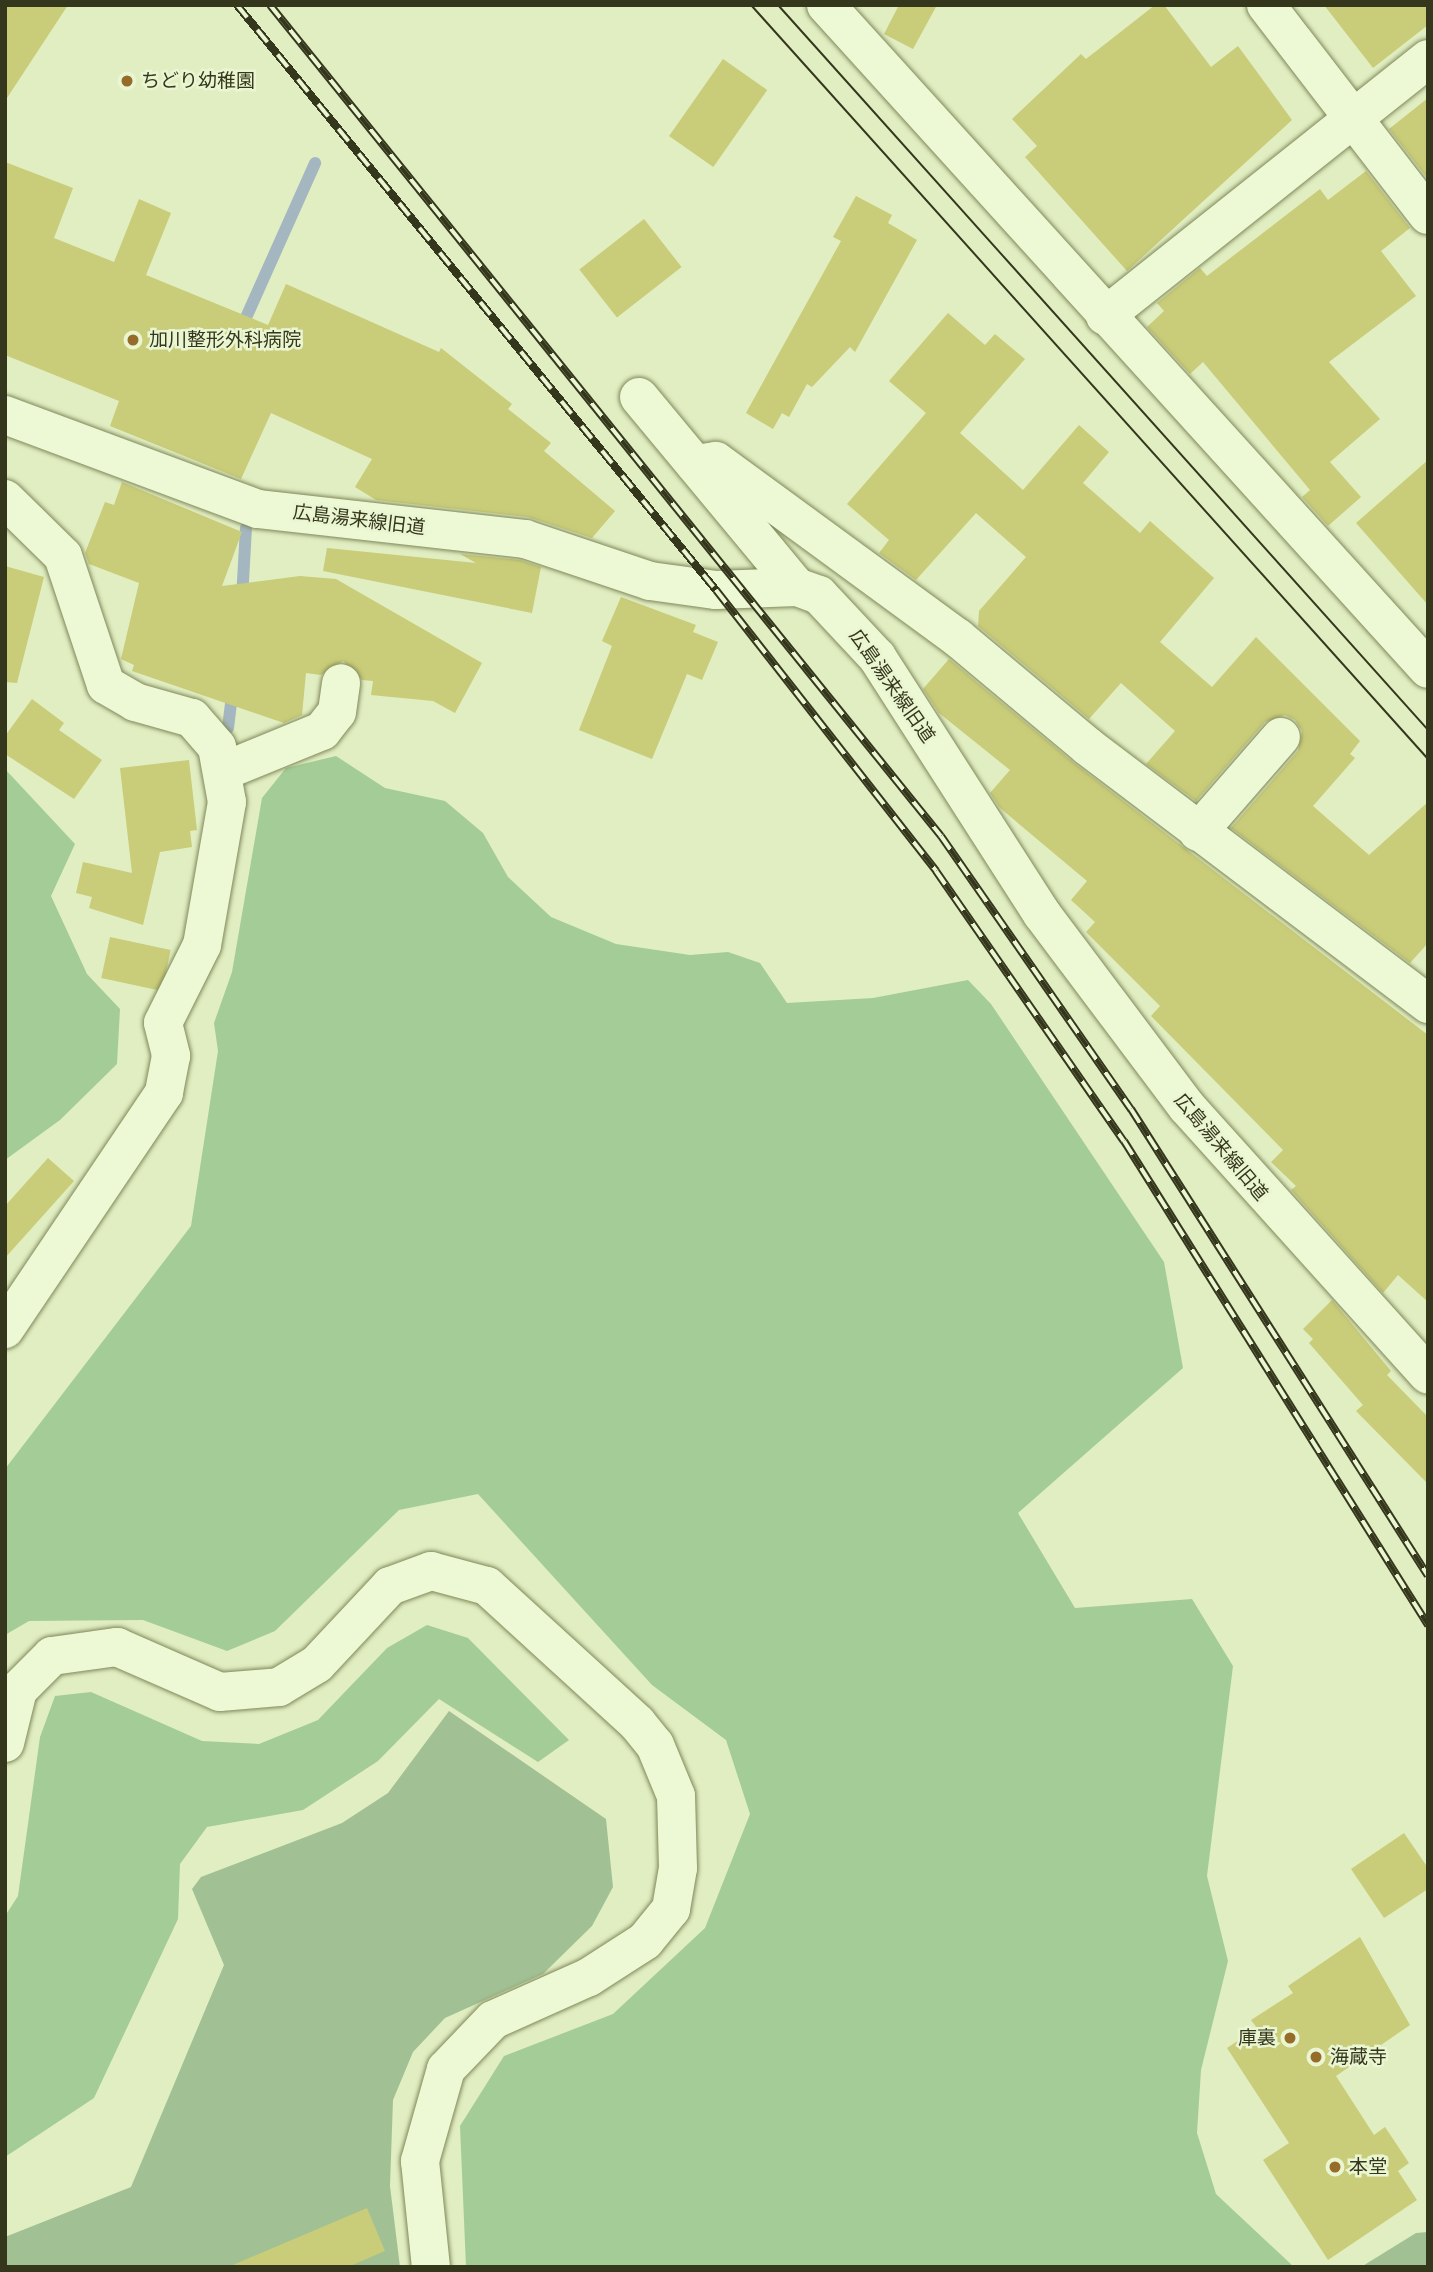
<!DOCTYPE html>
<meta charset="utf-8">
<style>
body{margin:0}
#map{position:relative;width:1433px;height:2272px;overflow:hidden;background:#e0eec2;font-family:"Libre Baskerville","Noto Sans JP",serif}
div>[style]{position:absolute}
.green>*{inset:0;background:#a4cc96}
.cemetery>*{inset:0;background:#a1c195}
.stream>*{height:12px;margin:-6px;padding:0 6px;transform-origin:6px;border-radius:6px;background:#a4b7c0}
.building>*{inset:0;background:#c9cc78;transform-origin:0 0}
.roads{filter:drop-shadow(0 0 2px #818859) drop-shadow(0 0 2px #818859)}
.minor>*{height:38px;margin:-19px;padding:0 19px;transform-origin:19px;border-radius:19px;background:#edf9d5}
.tram>*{height:2px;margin:-1px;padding:0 1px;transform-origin:1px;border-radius:1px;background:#35371d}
.rail>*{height:8px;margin-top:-4px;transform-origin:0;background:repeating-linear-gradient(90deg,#eaf5d2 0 16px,#35371d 0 32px);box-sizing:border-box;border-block:2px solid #35371d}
.dots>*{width:19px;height:19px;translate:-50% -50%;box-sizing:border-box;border:4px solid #eaf5d2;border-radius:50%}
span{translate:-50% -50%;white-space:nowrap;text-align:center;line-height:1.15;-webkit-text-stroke:5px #eaf5d2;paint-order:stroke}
.poi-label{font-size:19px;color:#35371d}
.left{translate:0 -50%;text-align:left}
.right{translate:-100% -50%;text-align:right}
.street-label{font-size:19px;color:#35371d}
.frame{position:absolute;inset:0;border:7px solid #35371d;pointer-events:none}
</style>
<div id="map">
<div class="green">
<div style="clip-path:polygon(336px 756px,385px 788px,445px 801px,483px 833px,508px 877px,551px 917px,616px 944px,690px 955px,728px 952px,760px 963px,787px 1003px,873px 998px,968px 980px,991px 1004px,1164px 1262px,1183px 1368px,1018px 1513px,1075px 1608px,1192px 1599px,1233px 1666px,1207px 1876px,1228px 1961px,1201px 2070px,1197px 2133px,1216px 2194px,1294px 2267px,466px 2267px,460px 2126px,504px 2056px,613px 2014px,705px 1928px,750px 1814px,726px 1740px,652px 1685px,478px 1494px,399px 1510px,275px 1631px,227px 1651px,143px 1620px,29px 1621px,5px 1635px,5px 1469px,191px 1226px,218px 1051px,214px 1023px,232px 972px,262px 798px,286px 768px)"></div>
<div style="clip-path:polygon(5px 769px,75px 844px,51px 896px,87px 974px,120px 1009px,117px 1064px,60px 1120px,5px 1160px)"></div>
<div style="clip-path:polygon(427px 1625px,468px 1638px,569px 1740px,538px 1762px,439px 1699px,378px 1761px,303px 1810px,207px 1827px,180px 1864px,178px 1919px,94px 2098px,5px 2157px,5px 1916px,18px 1896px,40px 1737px,55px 1696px,91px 1692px,202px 1741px,259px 1744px,318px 1720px,387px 1648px)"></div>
</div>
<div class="cemetery">
<div style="clip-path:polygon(449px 1711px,606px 1819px,613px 1887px,592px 1926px,543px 1974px,445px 2018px,413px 2052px,393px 2100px,390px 2186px,400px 2267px,5px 2267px,5px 2237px,131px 2187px,224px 1965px,192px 1889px,201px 1877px,342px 1823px,388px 1793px)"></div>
<div style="clip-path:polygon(1428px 2232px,1428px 2267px,1361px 2267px,1416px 2233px)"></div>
</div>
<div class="stream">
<div style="left:240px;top:331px;width:184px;rotate:-65.9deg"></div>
<div style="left:242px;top:599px;width:71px;rotate:-86.8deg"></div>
<div style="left:228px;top:728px;width:38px;rotate:-83deg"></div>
</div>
<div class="building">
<div style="clip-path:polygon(5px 5px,68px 5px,5px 101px)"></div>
<div style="clip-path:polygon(899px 5px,937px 5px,913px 49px,884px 34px)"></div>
<div style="clip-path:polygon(1155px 5px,1164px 5px,1211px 67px,1238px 46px,1292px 120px,1127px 271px,1025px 157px,1037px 146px,1012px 119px,1081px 54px,1086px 59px)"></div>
<div style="clip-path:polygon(1324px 5px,1428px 5px,1428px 25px,1373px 68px)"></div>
<div style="left:723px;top:59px;width:54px;height:94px;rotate:35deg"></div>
<div style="clip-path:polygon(1428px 98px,1428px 179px,1389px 129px)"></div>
<div style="clip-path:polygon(5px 162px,73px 188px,54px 238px,114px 262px,139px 199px,171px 213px,146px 275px,268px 325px,286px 284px,439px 352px,441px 348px,512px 404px,508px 409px,551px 443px,544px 451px,615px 511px,592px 538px,528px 517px,376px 500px,355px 487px,372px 459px,271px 413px,241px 479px,110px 426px,119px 401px,5px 355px)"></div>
<div style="clip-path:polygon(1366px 171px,1410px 228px,1381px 251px,1416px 296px,1329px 362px,1380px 419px,1330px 462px,1361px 497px,1328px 526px,1302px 497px,1310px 490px,1203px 362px,1190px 374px,1147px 327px,1164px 311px,1157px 303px,1200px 268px,1207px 276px,1320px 189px,1328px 200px)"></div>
<div style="clip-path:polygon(856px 196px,892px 215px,888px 223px,917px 240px,855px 352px,850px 347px,812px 387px,807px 384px,789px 417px,782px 413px,773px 429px,746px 413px,841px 241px,833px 237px)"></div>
<div style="left:644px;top:219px;width:61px;height:82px;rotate:52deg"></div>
<div style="clip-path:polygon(948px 313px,985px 345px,995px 334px,1025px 359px,960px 433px,1023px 490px,1079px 425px,1109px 452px,1083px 483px,1140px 533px,1150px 521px,1214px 578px,1160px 642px,1212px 687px,1256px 637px,1360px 741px,1350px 754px,1355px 758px,1313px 806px,1369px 855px,1428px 802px,1428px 943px,1410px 963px,1231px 828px,1298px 751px,1302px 731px,1295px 720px,1285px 715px,1265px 722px,1196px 801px,1146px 764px,1175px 731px,1121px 683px,1089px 719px,978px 626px,979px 611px,1026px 557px,976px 513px,916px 580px,879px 553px,889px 540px,847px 504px,926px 413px,889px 381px)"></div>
<div style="clip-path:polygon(1428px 460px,1428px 605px,1356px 523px)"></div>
<div style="clip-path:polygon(122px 482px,242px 532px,222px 586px,300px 576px,336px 579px,482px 663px,455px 713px,433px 701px,371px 695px,373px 681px,362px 680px,343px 661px,321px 675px,306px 673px,302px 715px,284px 723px,132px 671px,134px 665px,121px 659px,139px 583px,89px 564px,85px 553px,105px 502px,114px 505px)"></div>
<div style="clip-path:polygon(327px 548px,476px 563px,460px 554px,520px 560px,541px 567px,532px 613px,323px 571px)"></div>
<div style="clip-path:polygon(5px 566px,44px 577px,17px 683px,5px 682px)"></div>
<div style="clip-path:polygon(621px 597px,696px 625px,693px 632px,718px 642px,702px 680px,687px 674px,652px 759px,579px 730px,612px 646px,602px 641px)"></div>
<div style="clip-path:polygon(949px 659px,1074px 763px,1428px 1035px,1428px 1302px,1398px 1275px,1383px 1293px,1291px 1190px,1296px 1186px,1271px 1162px,1283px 1150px,1151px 1016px,1160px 1006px,1086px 932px,1095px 922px,1071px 900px,1087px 881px,1000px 808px,990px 793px,1010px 770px,939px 713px,923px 689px)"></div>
<div style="clip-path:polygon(32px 699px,64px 723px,59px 730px,102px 760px,74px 799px,5px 754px,5px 736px)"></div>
<div style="clip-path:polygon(189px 760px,197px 830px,190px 831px,192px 847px,160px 852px,143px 925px,89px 908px,92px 897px,76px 893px,83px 862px,132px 873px,120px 768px)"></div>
<div style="left:110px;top:937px;width:62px;height:42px;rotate:12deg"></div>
<div style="clip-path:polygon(48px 1158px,74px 1181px,5px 1258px,5px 1206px)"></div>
<div style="clip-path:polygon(1332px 1300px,1391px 1371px,1387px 1375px,1428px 1417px,1428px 1484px,1356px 1411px,1363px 1405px,1309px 1343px,1313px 1339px,1303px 1329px)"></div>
<div style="clip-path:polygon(1404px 1833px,1428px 1868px,1428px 1889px,1384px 1918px,1351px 1869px)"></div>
<div style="clip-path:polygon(1360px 1937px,1410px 2025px,1336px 2076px,1374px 2135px,1385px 2127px,1409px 2163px,1398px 2171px,1417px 2200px,1328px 2260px,1263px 2160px,1289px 2143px,1227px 2048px,1257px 2028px,1251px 2020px,1293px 1993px,1288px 1986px)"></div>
<div style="clip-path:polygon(367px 2208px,385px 2251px,348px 2267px,228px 2267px)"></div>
</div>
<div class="roads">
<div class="minor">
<div style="left:826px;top:5px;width:896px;rotate:47.8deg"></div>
<div style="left:1266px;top:5px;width:265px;rotate:52.4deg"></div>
<div style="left:1105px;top:316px;width:413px;rotate:-38.5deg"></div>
<div style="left:639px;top:397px;width:247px;rotate:50.3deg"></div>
<div style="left:5px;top:415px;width:270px;rotate:20.4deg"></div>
<div style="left:258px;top:509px;width:269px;rotate:6.4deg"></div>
<div style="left:525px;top:539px;width:132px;rotate:18.6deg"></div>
<div style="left:650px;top:581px;width:67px;rotate:7.8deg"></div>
<div style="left:716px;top:590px;width:81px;rotate:-2.1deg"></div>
<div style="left:797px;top:587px;width:23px;rotate:20deg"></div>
<div style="left:819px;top:595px;width:85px;rotate:46.9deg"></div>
<div style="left:877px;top:657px;width:305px;rotate:57.3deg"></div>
<div style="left:1042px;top:914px;width:241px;rotate:53.1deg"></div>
<div style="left:1187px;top:1107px;width:360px;rotate:48deg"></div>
<div style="left:695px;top:464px;width:21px;rotate:-8deg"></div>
<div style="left:716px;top:461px;width:300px;rotate:36.2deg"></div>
<div style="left:958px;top:638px;width:168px;rotate:39.9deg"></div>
<div style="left:1087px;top:746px;width:428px;rotate:37.1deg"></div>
<div style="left:5px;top:499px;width:81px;rotate:44.5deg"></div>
<div style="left:63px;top:556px;width:136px;rotate:71.6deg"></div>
<div style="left:106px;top:685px;width:34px;rotate:30deg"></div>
<div style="left:135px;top:702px;width:59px;rotate:15.7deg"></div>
<div style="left:192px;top:718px;width:38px;rotate:49deg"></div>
<div style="left:217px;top:747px;width:56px;rotate:79.7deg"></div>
<div style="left:227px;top:802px;width:145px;rotate:99.9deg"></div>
<div style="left:202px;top:945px;width:87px;rotate:116.6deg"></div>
<div style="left:163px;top:1023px;width:34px;rotate:76deg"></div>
<div style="left:171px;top:1056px;width:38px;rotate:101deg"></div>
<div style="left:164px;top:1093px;width:285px;rotate:124deg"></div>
<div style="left:224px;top:771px;width:106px;rotate:-22.2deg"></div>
<div style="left:322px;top:731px;width:24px;rotate:-52deg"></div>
<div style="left:337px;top:712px;width:29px;rotate:-82deg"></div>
<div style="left:1198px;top:832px;width:126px;rotate:-48.9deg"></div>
<div style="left:5px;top:1743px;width:55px;rotate:-76.2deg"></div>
<div style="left:18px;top:1690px;width:48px;rotate:-45deg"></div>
<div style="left:52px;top:1656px;width:66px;rotate:-7.9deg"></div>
<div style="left:117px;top:1647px;width:112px;rotate:23.6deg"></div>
<div style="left:220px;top:1692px;width:59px;rotate:-4.8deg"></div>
<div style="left:279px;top:1687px;width:44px;rotate:-31.2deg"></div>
<div style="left:317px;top:1664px;width:107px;rotate:-46.9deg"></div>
<div style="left:390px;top:1586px;width:44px;rotate:-20.1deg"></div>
<div style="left:431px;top:1571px;width:58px;rotate:15deg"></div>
<div style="left:487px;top:1586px;width:203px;rotate:42.4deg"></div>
<div style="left:637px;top:1723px;width:28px;rotate:51deg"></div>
<div style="left:655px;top:1745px;width:55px;rotate:67.6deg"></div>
<div style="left:676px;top:1796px;width:72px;rotate:88.4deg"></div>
<div style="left:678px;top:1868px;width:42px;rotate:99.7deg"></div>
<div style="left:671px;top:1909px;width:41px;rotate:129.1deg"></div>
<div style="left:645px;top:1941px;width:67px;rotate:147.3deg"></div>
<div style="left:589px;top:1977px;width:105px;rotate:155.9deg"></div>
<div style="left:493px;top:2020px;width:68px;rotate:133.8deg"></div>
<div style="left:446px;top:2069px;width:96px;rotate:105.8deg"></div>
<div style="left:420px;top:2161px;width:107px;rotate:84.1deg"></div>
</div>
</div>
<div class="tram">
<div style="left:751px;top:5px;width:1013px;rotate:48.08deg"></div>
<div style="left:778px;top:5px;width:974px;rotate:48.12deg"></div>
</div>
<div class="rail">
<div style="left:237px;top:5px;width:756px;rotate:50.69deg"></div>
<div style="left:716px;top:590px;width:357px;rotate:51.9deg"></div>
<div style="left:936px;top:871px;width:329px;rotate:55.2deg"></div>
<div style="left:1124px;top:1141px;width:572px;rotate:57.87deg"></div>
<div style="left:270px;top:5px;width:1068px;rotate:51.08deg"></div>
<div style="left:941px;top:836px;width:333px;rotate:55.2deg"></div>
<div style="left:1131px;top:1109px;width:553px;rotate:57.54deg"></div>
</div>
<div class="dots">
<div style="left:127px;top:81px;background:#966c29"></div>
<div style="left:133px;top:340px;background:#966c29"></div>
<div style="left:1290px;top:2038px;background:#966c29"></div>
<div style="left:1316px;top:2057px;background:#966c29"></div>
<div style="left:1335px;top:2167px;background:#966c29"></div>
</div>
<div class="poi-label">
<span class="left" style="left:141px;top:81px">ちどり幼稚園</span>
<span class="left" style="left:149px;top:340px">加川整形外科病院</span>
<span class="right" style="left:1276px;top:2038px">庫裏</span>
<span class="left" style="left:1330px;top:2057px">海蔵寺</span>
<span class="left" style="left:1349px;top:2167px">本堂</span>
</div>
<div class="street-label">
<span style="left:359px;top:520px;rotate:7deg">広島湯来線旧道</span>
<span style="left:892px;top:686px;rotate:55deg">広島湯来線旧道</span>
<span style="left:1221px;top:1147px;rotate:50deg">広島湯来線旧道</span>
</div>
<div class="frame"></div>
</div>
